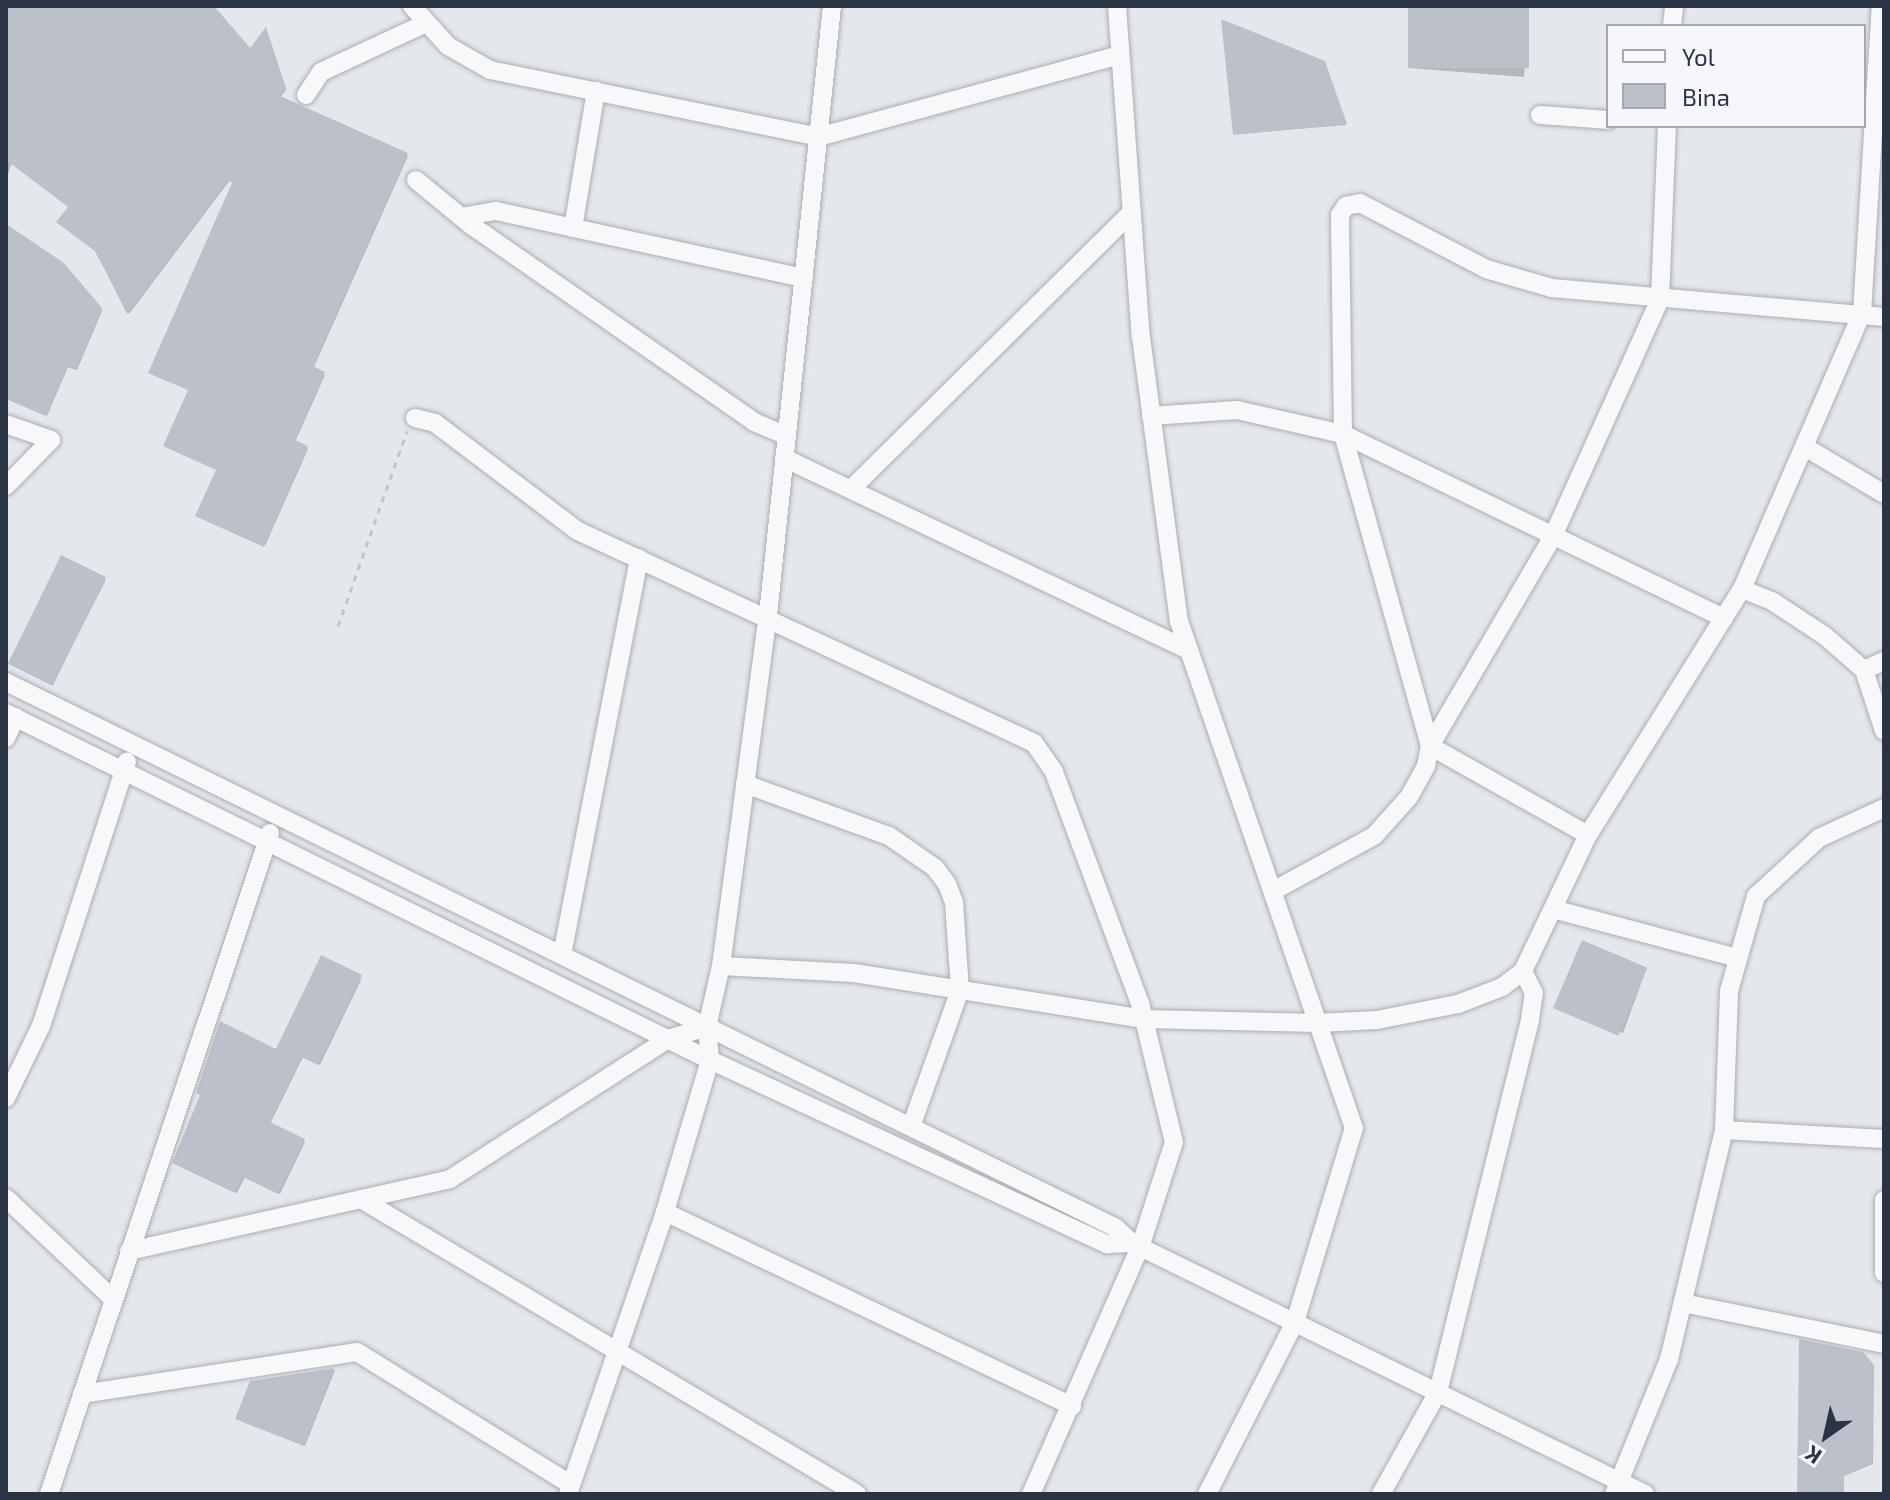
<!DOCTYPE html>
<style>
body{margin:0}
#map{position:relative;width:1890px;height:1500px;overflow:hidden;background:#e4e7ec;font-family:"Exo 2",sans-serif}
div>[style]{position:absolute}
.shadow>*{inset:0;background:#0003;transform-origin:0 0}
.building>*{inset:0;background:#bbc0ca;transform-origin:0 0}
.path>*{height:3px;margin-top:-1.5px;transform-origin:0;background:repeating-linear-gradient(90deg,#c2c5cb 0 6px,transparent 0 12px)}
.roads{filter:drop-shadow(0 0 2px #a9aeb7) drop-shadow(0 0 2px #a9aeb7)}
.minor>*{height:18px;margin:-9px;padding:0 9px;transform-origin:9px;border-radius:9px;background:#f7f8fa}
span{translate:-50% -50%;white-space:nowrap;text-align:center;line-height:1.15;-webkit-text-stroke:6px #f4f6f9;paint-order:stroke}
.frame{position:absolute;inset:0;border:8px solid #2b3445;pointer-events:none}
.legend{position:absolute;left:1606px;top:24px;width:260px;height:104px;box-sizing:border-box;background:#f4f6f9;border:2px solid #a4a8b1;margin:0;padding:10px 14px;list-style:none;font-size:24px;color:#2b3445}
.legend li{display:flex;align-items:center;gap:16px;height:40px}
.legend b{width:40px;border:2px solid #a4a8b1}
.north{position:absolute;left:1786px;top:1396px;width:80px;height:80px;-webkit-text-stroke:6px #f4f6f9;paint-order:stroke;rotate:214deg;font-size:22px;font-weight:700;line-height:32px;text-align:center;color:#2b3445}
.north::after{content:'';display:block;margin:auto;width:28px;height:36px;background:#2b3445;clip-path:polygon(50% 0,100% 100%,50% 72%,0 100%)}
</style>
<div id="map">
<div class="shadow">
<div style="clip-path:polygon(6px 6px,212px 6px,250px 51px,266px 31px,286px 90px,280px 98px,408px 156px,313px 369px,325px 375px,295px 442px,308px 449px,265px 546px,199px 517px,218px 470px,190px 391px,235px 183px,230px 180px,129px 314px,71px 207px,12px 162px,6px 181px)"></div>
<div style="clip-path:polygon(1410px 6px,1529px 6px,1524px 77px,1408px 68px)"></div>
<div style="clip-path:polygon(1325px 65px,1346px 125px,1235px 134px)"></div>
<div style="clip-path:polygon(6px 227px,63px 264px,102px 311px,77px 370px,68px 367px,47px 416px,6px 398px)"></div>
<div style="left:62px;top:558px;width:49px;height:118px;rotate:27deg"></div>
<div style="clip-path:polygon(1646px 970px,1623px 1033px,1560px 1011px)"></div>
<div style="clip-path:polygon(362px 978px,320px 1065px,303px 1057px,270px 1124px,305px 1142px,280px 1194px,245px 1177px,237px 1193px,176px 1163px,277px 1051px)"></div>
<div style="clip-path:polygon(1862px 1354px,1874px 1368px,1873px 1464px,1844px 1476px,1844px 1494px,1799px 1494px)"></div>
<div style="clip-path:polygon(335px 1370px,305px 1446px,238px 1419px,251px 1382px)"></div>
</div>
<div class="building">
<div style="clip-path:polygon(6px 6px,214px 6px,250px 48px,266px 27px,286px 88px,280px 96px,408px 153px,313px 366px,325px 372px,295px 440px,308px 446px,264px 547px,195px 516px,216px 470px,163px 446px,188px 390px,148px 373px,232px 183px,228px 180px,127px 314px,96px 252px,56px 222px,68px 207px,6px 160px)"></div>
<div style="left:1408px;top:6px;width:121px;height:62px"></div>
<div style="clip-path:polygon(1221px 19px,1325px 61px,1347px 124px,1233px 135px)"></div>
<div style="clip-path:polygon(6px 224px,64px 263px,102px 308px,76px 370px,67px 367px,46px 416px,6px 399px)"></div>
<div style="left:61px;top:555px;width:50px;height:121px;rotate:26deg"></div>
<div style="left:1582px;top:940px;width:71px;height:74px;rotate:23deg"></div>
<div style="clip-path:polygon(321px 955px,362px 975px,318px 1065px,301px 1057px,270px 1122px,305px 1139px,278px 1194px,243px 1177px,235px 1193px,172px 1163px,200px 1095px,196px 1093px,220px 1021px,276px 1049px)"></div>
<div style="clip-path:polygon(1799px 1339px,1863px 1352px,1874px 1365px,1872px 1463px,1844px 1475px,1844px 1494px,1797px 1494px)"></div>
<div style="clip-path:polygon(334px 1368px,304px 1446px,235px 1419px,250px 1381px)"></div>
</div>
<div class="path">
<div style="left:338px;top:626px;width:207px;rotate:-70.5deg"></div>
</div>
<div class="roads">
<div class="minor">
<div style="left:412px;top:6px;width:54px;rotate:48deg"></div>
<div style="left:448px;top:46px;width:48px;rotate:29.7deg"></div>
<div style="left:490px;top:70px;width:335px;rotate:11.5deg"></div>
<div style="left:818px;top:137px;width:312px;rotate:-15.2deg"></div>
<div style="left:1117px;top:6px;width:332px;rotate:85.9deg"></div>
<div style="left:1141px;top:337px;width:287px;rotate:82.4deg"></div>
<div style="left:1179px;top:621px;width:536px;rotate:70.96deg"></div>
<div style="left:1354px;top:1128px;width:203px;rotate:106.9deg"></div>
<div style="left:1295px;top:1322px;width:193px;rotate:117.1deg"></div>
<div style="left:1672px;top:26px;width:20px;rotate:-84deg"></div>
<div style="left:306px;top:95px;width:27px;rotate:-57deg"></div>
<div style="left:321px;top:72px;width:114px;rotate:-25deg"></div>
<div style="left:1540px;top:115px;width:68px;rotate:4.2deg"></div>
<div style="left:416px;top:180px;width:71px;rotate:39.3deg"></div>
<div style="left:471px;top:225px;width:345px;rotate:34.8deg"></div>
<div style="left:754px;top:422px;width:36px;rotate:23deg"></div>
<div style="left:461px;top:217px;width:36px;rotate:-10deg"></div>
<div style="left:496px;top:211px;width:315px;rotate:12.3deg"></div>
<div style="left:573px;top:228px;width:139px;rotate:-80.5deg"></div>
<div style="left:1151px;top:416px;width:86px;rotate:-4deg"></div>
<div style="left:1237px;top:410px;width:109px;rotate:12.8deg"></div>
<div style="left:1343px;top:434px;width:423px;rotate:25.8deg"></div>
<div style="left:415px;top:418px;width:21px;rotate:14deg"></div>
<div style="left:435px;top:423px;width:179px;rotate:37.1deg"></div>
<div style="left:578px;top:531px;width:503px;rotate:24.93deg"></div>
<div style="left:1034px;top:743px;width:35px;rotate:55deg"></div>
<div style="left:1054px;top:772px;width:246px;rotate:69.6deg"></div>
<div style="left:1140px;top:1003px;width:143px;rotate:76.3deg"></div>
<div style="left:1174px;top:1142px;width:110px;rotate:107.9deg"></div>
<div style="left:1140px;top:1247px;width:270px;rotate:113.8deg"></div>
<div style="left:6px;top:424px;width:48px;rotate:19.6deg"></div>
<div style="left:51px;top:440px;width:64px;rotate:134.4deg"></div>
<div style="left:1805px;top:447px;width:92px;rotate:30.7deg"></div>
<div style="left:784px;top:458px;width:448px;rotate:25.4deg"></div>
<div style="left:851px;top:489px;width:393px;rotate:-44.6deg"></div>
<div style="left:1742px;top:589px;width:32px;rotate:22deg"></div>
<div style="left:1772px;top:601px;width:64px;rotate:33.4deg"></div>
<div style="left:1825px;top:636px;width:52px;rotate:41.1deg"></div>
<div style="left:1864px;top:670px;width:64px;rotate:71.8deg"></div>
<div style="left:1864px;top:670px;width:22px;rotate:-24deg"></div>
<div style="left:6px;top:682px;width:1237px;rotate:26.19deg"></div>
<div style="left:1116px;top:1228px;width:22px;rotate:43deg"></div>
<div style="left:1132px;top:1243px;width:571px;rotate:26.07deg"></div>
<div style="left:6px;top:713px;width:785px;rotate:26.24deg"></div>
<div style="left:710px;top:1060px;width:438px;rotate:24.9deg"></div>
<div style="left:1107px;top:1244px;width:25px;rotate:-2deg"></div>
<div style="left:6px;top:738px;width:23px;rotate:-65deg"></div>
<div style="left:745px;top:784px;width:153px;rotate:19.9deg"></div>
<div style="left:889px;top:836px;width:56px;rotate:34.8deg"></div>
<div style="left:935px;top:868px;width:20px;rotate:53deg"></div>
<div style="left:947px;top:884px;width:19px;rotate:69deg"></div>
<div style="left:954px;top:902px;width:88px;rotate:86.1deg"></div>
<div style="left:960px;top:990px;width:145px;rotate:109.7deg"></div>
<div style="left:1588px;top:835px;width:181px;rotate:-150.6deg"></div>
<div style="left:1430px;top:746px;width:243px;rotate:-59.6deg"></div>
<div style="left:1553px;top:536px;width:260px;rotate:-65.7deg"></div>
<div style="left:1660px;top:299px;width:173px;rotate:-87.7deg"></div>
<div style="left:1273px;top:891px;width:115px;rotate:-28.6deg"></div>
<div style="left:1374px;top:836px;width:52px;rotate:-48.1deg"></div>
<div style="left:1409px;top:797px;width:35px;rotate:-61deg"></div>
<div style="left:1426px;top:766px;width:20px;rotate:-79deg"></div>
<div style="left:1430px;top:746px;width:324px;rotate:-105.6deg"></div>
<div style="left:1343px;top:434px;width:219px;rotate:-90.8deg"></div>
<div style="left:1340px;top:215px;width:11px;rotate:-56deg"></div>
<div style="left:1346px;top:206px;width:14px;rotate:-12deg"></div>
<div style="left:1360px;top:203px;width:142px;rotate:27.6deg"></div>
<div style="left:1486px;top:269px;width:69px;rotate:16.1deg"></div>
<div style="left:1552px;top:288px;width:333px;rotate:5deg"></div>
<div style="left:1553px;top:909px;width:190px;rotate:14.9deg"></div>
<div style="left:562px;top:955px;width:404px;rotate:-79deg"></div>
<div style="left:721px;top:966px;width:133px;rotate:3deg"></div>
<div style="left:854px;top:973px;width:294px;rotate:9deg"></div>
<div style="left:1144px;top:1019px;width:174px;rotate:1.3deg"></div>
<div style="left:1318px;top:1023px;width:59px;rotate:-2.9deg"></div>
<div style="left:1377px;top:1020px;width:83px;rotate:-11.2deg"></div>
<div style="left:1458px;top:1004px;width:47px;rotate:-21.1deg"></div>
<div style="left:1502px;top:987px;width:26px;rotate:-37deg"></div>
<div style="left:1523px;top:971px;width:151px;rotate:-64.5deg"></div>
<div style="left:1588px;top:835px;width:290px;rotate:-58deg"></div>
<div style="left:1742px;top:589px;width:301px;rotate:-66.5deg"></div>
<div style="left:1862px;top:313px;width:308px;rotate:-86.5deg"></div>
<div style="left:6px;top:1098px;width:80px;rotate:-64.1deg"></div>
<div style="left:41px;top:1026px;width:278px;rotate:-72deg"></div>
<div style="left:1724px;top:1130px;width:139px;rotate:-87.9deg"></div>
<div style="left:1729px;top:991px;width:99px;rotate:-74.1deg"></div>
<div style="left:1756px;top:896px;width:86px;rotate:-42.6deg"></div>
<div style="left:1819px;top:838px;width:72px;rotate:-24.8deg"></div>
<div style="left:6px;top:1198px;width:147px;rotate:43.3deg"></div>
<div style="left:361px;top:1199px;width:577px;rotate:30.74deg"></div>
<div style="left:1884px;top:1200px;width:73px;rotate:90deg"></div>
<div style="left:665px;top:1212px;width:451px;rotate:25.5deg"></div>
<div style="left:129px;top:1251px;width:329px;rotate:-12.6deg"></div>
<div style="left:450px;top:1179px;width:259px;rotate:-32.7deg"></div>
<div style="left:668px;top:1039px;width:41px;rotate:-17.1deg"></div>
<div style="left:1683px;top:1303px;width:205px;rotate:11.5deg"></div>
<div style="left:82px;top:1394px;width:278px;rotate:-8.7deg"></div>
<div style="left:357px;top:1352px;width:251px;rotate:31.8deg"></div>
<div style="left:49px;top:1494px;width:697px;rotate:-71.51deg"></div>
<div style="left:568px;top:1494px;width:298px;rotate:-71deg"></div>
<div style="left:665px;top:1212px;width:159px;rotate:-73.5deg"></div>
<div style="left:710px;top:1060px;width:33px;rotate:-95deg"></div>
<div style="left:707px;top:1027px;width:63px;rotate:-77.1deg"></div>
<div style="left:721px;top:966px;width:354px;rotate:-82.4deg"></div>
<div style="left:768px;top:615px;width:612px;rotate:-84deg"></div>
<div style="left:1381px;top:1494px;width:117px;rotate:-60.8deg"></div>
<div style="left:1438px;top:1392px;width:383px;rotate:-76.1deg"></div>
<div style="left:1530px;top:1020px;width:27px;rotate:-82deg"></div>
<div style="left:1534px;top:993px;width:25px;rotate:-117deg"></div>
<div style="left:1614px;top:1494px;width:146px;rotate:-67.8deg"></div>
<div style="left:1669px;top:1359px;width:236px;rotate:-76.5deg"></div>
<div style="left:1724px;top:1130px;width:160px;rotate:3.2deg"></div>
</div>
</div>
<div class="frame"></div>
<ul class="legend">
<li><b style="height:10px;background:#f7f8fa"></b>Yol</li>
<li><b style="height:22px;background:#bbc0ca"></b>Bina</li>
</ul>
<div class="north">K</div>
</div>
